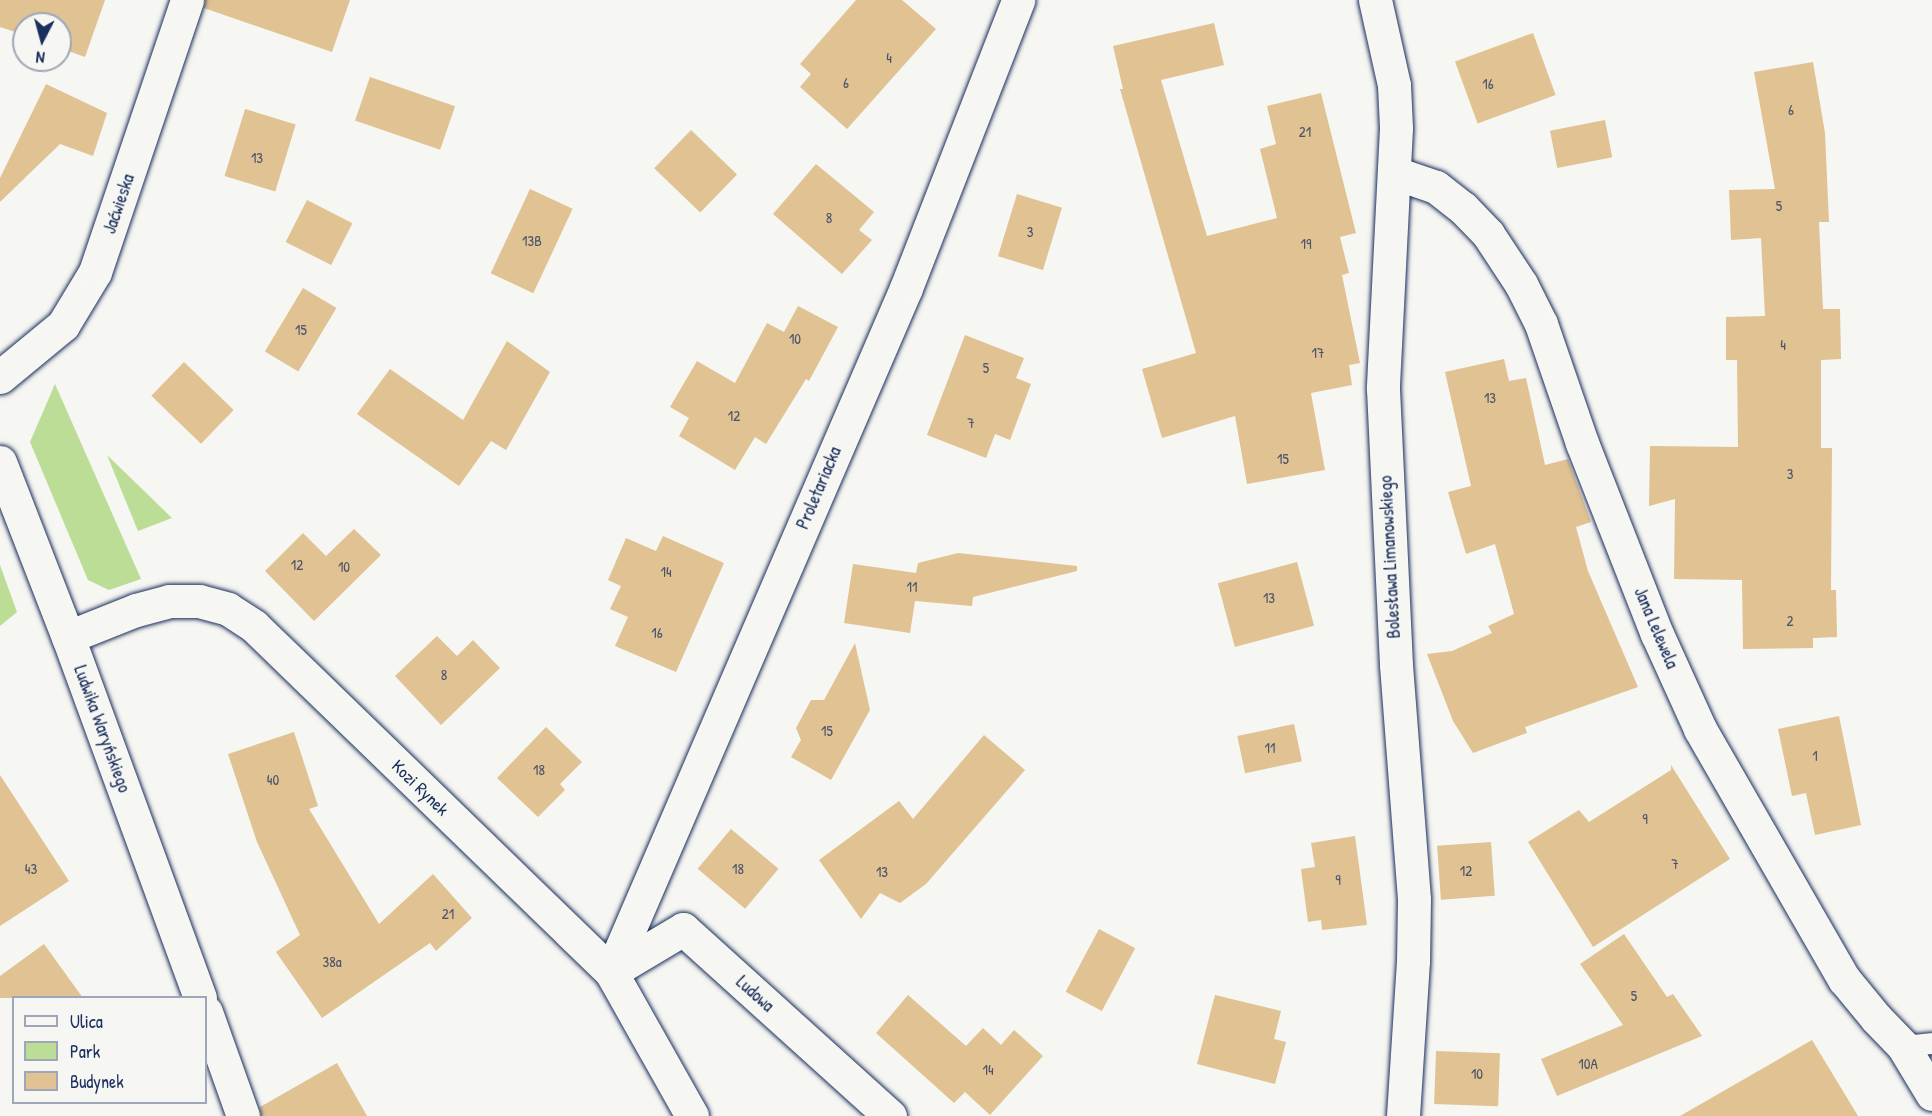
<!DOCTYPE html>
<meta charset="utf-8">
<style>
body{margin:0}
#map{position:relative;width:1932px;height:1116px;overflow:hidden;background:#f6f6f2;font-family:"Patrick Hand",sans-serif}
div>[style]{position:absolute}
.green>*{inset:0;background:#bcdd96}
.building>*{inset:0;background:#e0c293;transform-origin:0 0}
.roads{filter:drop-shadow(0 0 2px #1b2f5e) drop-shadow(0 0 2px #1b2f5e)}
.lane>*{height:21px;margin:-10.5px;padding:0 10.5px;transform-origin:10.5px;border-radius:10.5px;background:#f6f6f2}
.street>*{height:33px;margin:-16.5px;padding:0 16.5px;transform-origin:16.5px;border-radius:16.5px;background:#f6f6f2}
span{translate:-50% -50%;white-space:nowrap;text-align:center;line-height:1.15;-webkit-text-stroke:4.5px #f6f6f2;paint-order:stroke}
.number-label{font-size:15px;color:#4c546b}
.number-label span{-webkit-text-stroke-width:0}
.street-label{font-size:18px;color:#1b2f5e}
.legend{position:absolute;left:12px;top:996px;width:195px;height:108px;box-sizing:border-box;background:#f6f6f2;border:2px solid #9ea6b7;margin:0;padding:8px 10px;list-style:none;font-size:18px;color:#1b2f5e}
.legend li{display:flex;align-items:center;gap:12px;height:30px}
.legend b{width:30px;border:2px solid #9ea6b7}
.north{position:absolute;left:12px;top:12px;width:60px;height:60px;box-sizing:border-box;background:#f6f6f2;border:2px solid #9ea6b7;border-radius:50%;rotate:186deg;font-size:16px;font-weight:700;line-height:24px;text-align:center;color:#1b2f5e}
.north::after{content:'';display:block;margin:auto;width:21px;height:27px;background:#1b2f5e;clip-path:polygon(50% 0,100% 100%,50% 72%,0 100%)}
</style>
<div id="map">
<div class="green">
<div style="clip-path:polygon(55px 384px,141px 579px,109px 590px,88px 580px,30px 442px)"></div>
<div style="clip-path:polygon(107px 455px,172px 518px,138px 531px)"></div>
<div style="clip-path:polygon(0 565px,17px 612px,0 626px)"></div>
</div>
<div class="building">
<div style="clip-path:polygon(0 0,105px 0,85px 57px,60px 48px,60px 24px,24px 24px,24px 35px,0 27px)"></div>
<div style="clip-path:polygon(205px 0,350px 0,332px 52px,204px 8px)"></div>
<div style="clip-path:polygon(856px 0,902px 0,936px 29px,847px 129px,800px 87px,811px 74px,800px 64px)"></div>
<div style="clip-path:polygon(1214px 23px,1224px 65px,1161px 80px,1207px 236px,1277px 218px,1260px 149px,1276px 144px,1267px 106px,1321px 93px,1356px 233px,1340px 237px,1349px 273px,1342px 275px,1360px 363px,1349px 365px,1352px 385px,1311px 393px,1325px 470px,1247px 484px,1235px 416px,1162px 438px,1142px 369px,1196px 353px,1120px 89px,1123px 89px,1113px 46px)"></div>
<div style="left:1533px;top:33px;width:66px;height:83px;rotate:70deg"></div>
<div style="clip-path:polygon(1813px 62px,1825px 133px,1829px 222px,1819px 222px,1823px 309px,1840px 309px,1841px 359px,1821px 360px,1821px 448px,1832px 448px,1831px 590px,1836px 590px,1837px 637px,1813px 638px,1813px 648px,1743px 649px,1742px 580px,1674px 579px,1675px 499px,1649px 506px,1650px 446px,1738px 447px,1737px 360px,1726px 360px,1726px 317px,1765px 316px,1761px 238px,1731px 240px,1729px 190px,1775px 189px,1754px 72px)"></div>
<div style="left:370px;top:77px;width:90px;height:46px;rotate:19deg"></div>
<div style="clip-path:polygon(46px 84px,107px 113px,93px 156px,60px 144px,0 202px,0 178px)"></div>
<div style="left:245px;top:109px;width:53px;height:70px;rotate:17deg"></div>
<div style="left:1605px;top:120px;width:38px;height:56px;rotate:79deg"></div>
<div style="left:691px;top:130px;width:64px;height:53px;rotate:44deg"></div>
<div style="clip-path:polygon(816px 164px,874px 212px,859px 230px,872px 240px,842px 274px,773px 214px)"></div>
<div style="left:530px;top:189px;width:47px;height:93px;rotate:25deg"></div>
<div style="left:1017px;top:194px;width:47px;height:65px;rotate:17deg"></div>
<div style="left:307px;top:200px;width:51px;height:47px;rotate:27deg"></div>
<div style="left:303px;top:288px;width:39px;height:74px;rotate:31deg"></div>
<div style="clip-path:polygon(798px 306px,838px 327px,809px 381px,806px 379px,766px 444px,755px 437px,735px 470px,679px 436px,689px 418px,670px 407px,697px 361px,735px 383px,767px 323px,784px 332px)"></div>
<div style="clip-path:polygon(965px 335px,1024px 358px,1016px 378px,1031px 384px,1010px 440px,995px 434px,986px 458px,927px 435px)"></div>
<div style="clip-path:polygon(507px 341px,550px 372px,506px 450px,491px 441px,459px 486px,357px 414px,390px 369px,463px 420px)"></div>
<div style="clip-path:polygon(1504px 359px,1509px 381px,1526px 378px,1545px 465px,1568px 459px,1591px 522px,1576px 527px,1588px 571px,1638px 687px,1525px 727px,1527px 733px,1473px 753px,1453px 721px,1427px 654px,1452px 651px,1492px 633px,1488px 626px,1514px 614px,1495px 544px,1466px 554px,1448px 492px,1471px 486px,1445px 372px)"></div>
<div style="left:184px;top:362px;width:69px;height:47px;rotate:44deg"></div>
<div style="clip-path:polygon(354px 529px,381px 555px,314px 621px,265px 571px,303px 533px,326px 556px)"></div>
<div style="clip-path:polygon(663px 536px,724px 563px,676px 672px,615px 646px,628px 617px,610px 609px,621px 586px,608px 580px,626px 538px,656px 551px)"></div>
<div style="clip-path:polygon(958px 553px,1077px 566px,1077px 571px,973px 597px,972px 606px,915px 601px,910px 633px,844px 623px,853px 564px,916px 573px,918px 563px)"></div>
<div style="left:1297px;top:562px;width:66px;height:82px;rotate:75deg"></div>
<div style="clip-path:polygon(437px 636px,457px 656px,473px 640px,500px 668px,441px 725px,395px 676px)"></div>
<div style="clip-path:polygon(855px 643px,870px 710px,831px 780px,791px 757px,801px 740px,796px 728px,811px 700px,824px 700px)"></div>
<div style="clip-path:polygon(1839px 716px,1861px 825px,1815px 835px,1806px 793px,1792px 796px,1778px 729px)"></div>
<div style="left:1294px;top:724px;width:38px;height:58px;rotate:78deg"></div>
<div style="clip-path:polygon(546px 727px,582px 762px,560px 784px,565px 790px,538px 817px,497px 778px)"></div>
<div style="clip-path:polygon(294px 732px,318px 806px,309px 809px,379px 924px,433px 874px,472px 918px,436px 951px,430px 943px,322px 1018px,276px 952px,300px 935px,257px 842px,228px 754px)"></div>
<div style="clip-path:polygon(984px 735px,1025px 770px,926px 884px,900px 903px,880px 893px,861px 919px,819px 860px,899px 801px,913px 819px)"></div>
<div style="clip-path:polygon(1671px 765px,1730px 859px,1593px 947px,1528px 842px,1579px 810px,1589px 822px,1671px 770px)"></div>
<div style="clip-path:polygon(0 775px,69px 881px,0 926px)"></div>
<div style="left:731px;top:829px;width:62px;height:52px;rotate:40deg"></div>
<div style="clip-path:polygon(1355px 836px,1367px 925px,1322px 930px,1321px 920px,1308px 922px,1301px 869px,1315px 867px,1311px 843px)"></div>
<div style="left:1491px;top:842px;width:54px;height:54px;rotate:86deg"></div>
<div style="left:1099px;top:929px;width:41px;height:71px;rotate:28deg"></div>
<div style="clip-path:polygon(1624px 934px,1667px 997px,1673px 994px,1702px 1036px,1557px 1096px,1541px 1059px,1623px 1025px,1580px 964px)"></div>
<div style="clip-path:polygon(44px 944px,83px 998px,0 998px,0 976px)"></div>
<div style="clip-path:polygon(908px 995px,966px 1046px,983px 1028px,1001px 1045px,1014px 1030px,1043px 1056px,990px 1115px,965px 1092px,954px 1103px,876px 1033px)"></div>
<div style="clip-path:polygon(1215px 995px,1281px 1011px,1274px 1039px,1286px 1042px,1275px 1084px,1197px 1064px)"></div>
<div style="clip-path:polygon(1812px 1040px,1858px 1116px,1680px 1116px)"></div>
<div style="left:1436px;top:1051px;width:64px;height:53px;rotate:2deg"></div>
<div style="clip-path:polygon(337px 1063px,367px 1116px,261px 1116px,260px 1107px)"></div>
</div>
<div class="roads">
<div class="lane">
<div style="left:1903px;top:1046px;width:29px;rotate:-6deg"></div>
</div>
<div class="street">
<div style="left:1375px;top:0;width:87px;rotate:77.4deg"></div>
<div style="left:1394px;top:85px;width:43px;rotate:87.3deg"></div>
<div style="left:1396px;top:128px;width:261px;rotate:92.9deg"></div>
<div style="left:1383px;top:389px;width:276px;rotate:87.3deg"></div>
<div style="left:1396px;top:665px;width:235px;rotate:85.6deg"></div>
<div style="left:1414px;top:899px;width:62px;rotate:90.9deg"></div>
<div style="left:1413px;top:961px;width:155px;rotate:93.7deg"></div>
<div style="left:1395px;top:173px;width:43px;rotate:18.9deg"></div>
<div style="left:1436px;top:187px;width:34px;rotate:38deg"></div>
<div style="left:1463px;top:208px;width:36px;rotate:46deg"></div>
<div style="left:1488px;top:234px;width:60px;rotate:56.6deg"></div>
<div style="left:1521px;top:284px;width:45px;rotate:63.4deg"></div>
<div style="left:1541px;top:324px;width:126px;rotate:71deg"></div>
<div style="left:1582px;top:443px;width:205px;rotate:68.6deg"></div>
<div style="left:1657px;top:634px;width:104px;rotate:65.6deg"></div>
<div style="left:1700px;top:729px;width:289px;rotate:60.1deg"></div>
<div style="left:1844px;top:979px;width:50px;rotate:50.6deg"></div>
<div style="left:1876px;top:1018px;width:39px;rotate:46deg"></div>
<div style="left:1903px;top:1046px;width:56px;rotate:58.9deg"></div>
<div style="left:0;top:377px;width:82px;rotate:-39.5deg"></div>
<div style="left:63px;top:325px;width:62px;rotate:-58.9deg"></div>
<div style="left:95px;top:272px;width:287px;rotate:-71.3deg"></div>
<div style="left:0;top:462px;width:188px;rotate:68.8deg"></div>
<div style="left:68px;top:637px;width:384px;rotate:69.9deg"></div>
<div style="left:68px;top:637px;width:73px;rotate:-21.7deg"></div>
<div style="left:136px;top:610px;width:34px;rotate:-15deg"></div>
<div style="left:169px;top:601px;width:30px"></div>
<div style="left:199px;top:601px;width:30px;rotate:15deg"></div>
<div style="left:228px;top:609px;width:31px;rotate:33deg"></div>
<div style="left:254px;top:626px;width:497px;rotate:44.1deg"></div>
<div style="left:611px;top:972px;width:165px;rotate:60.6deg"></div>
<div style="left:611px;top:972px;width:745px;rotate:-66.67deg"></div>
<div style="left:906px;top:288px;width:309px;rotate:-68.7deg"></div>
<div style="left:611px;top:972px;width:84px;rotate:-30.8deg"></div>
<div style="left:683px;top:929px;width:279px;rotate:42.1deg"></div>
<div style="left:206px;top:1012px;width:110px;rotate:70.4deg"></div>
</div>
</div>
<div class="number-label">
<span style="left:889px;top:58px">4</span>
<span style="left:846px;top:83px">6</span>
<span style="left:1488px;top:84px">16</span>
<span style="left:1791px;top:110px">6</span>
<span style="left:1305px;top:132px">21</span>
<span style="left:257px;top:158px">13</span>
<span style="left:1779px;top:206px">5</span>
<span style="left:829px;top:218px">8</span>
<span style="left:1030px;top:232px">3</span>
<span style="left:532px;top:241px">13B</span>
<span style="left:1306px;top:244px">19</span>
<span style="left:301px;top:330px">15</span>
<span style="left:795px;top:339px">10</span>
<span style="left:1783px;top:345px">4</span>
<span style="left:1318px;top:353px">17</span>
<span style="left:986px;top:368px">5</span>
<span style="left:1490px;top:398px">13</span>
<span style="left:734px;top:416px">12</span>
<span style="left:971px;top:423px">7</span>
<span style="left:1283px;top:459px">15</span>
<span style="left:1790px;top:474px">3</span>
<span style="left:297px;top:565px">12</span>
<span style="left:344px;top:567px">10</span>
<span style="left:666px;top:572px">14</span>
<span style="left:912px;top:587px">11</span>
<span style="left:1269px;top:598px">13</span>
<span style="left:1790px;top:621px">2</span>
<span style="left:657px;top:633px">16</span>
<span style="left:444px;top:675px">8</span>
<span style="left:827px;top:731px">15</span>
<span style="left:1270px;top:748px">11</span>
<span style="left:1815px;top:756px">1</span>
<span style="left:539px;top:770px">18</span>
<span style="left:273px;top:780px">40</span>
<span style="left:1645px;top:819px">9</span>
<span style="left:1675px;top:864px">7</span>
<span style="left:31px;top:869px">43</span>
<span style="left:738px;top:869px">18</span>
<span style="left:1466px;top:871px">12</span>
<span style="left:882px;top:872px">13</span>
<span style="left:1338px;top:880px">9</span>
<span style="left:448px;top:914px">21</span>
<span style="left:332px;top:962px">38a</span>
<span style="left:1634px;top:996px">5</span>
<span style="left:1588px;top:1064px">10A</span>
<span style="left:988px;top:1070px">14</span>
<span style="left:1477px;top:1074px">10</span>
</div>
<div class="street-label">
<span style="left:119px;top:204px;rotate:-71deg">Jaćwieska</span>
<span style="left:819px;top:488px;rotate:-67deg">Proletariacka</span>
<span style="left:1390px;top:557px;rotate:-93deg">Bolesława Limanowskiego</span>
<span style="left:1656px;top:628px;rotate:67deg">Jana Lelewela</span>
<span style="left:102px;top:729px;rotate:70deg">Ludwika Waryńskiego</span>
<span style="left:420px;top:788px;rotate:44deg">Kozi Rynek</span>
<span style="left:755px;top:994px;rotate:42deg">Ludowa</span>
</div>
<ul class="legend">
<li><b style="height:8px;background:#f6f6f2"></b>Ulica</li>
<li><b style="height:16px;background:#bcdd96"></b>Park</li>
<li><b style="height:16px;background:#e0c293"></b>Budynek</li>
</ul>
<div class="north">N</div>
</div>
